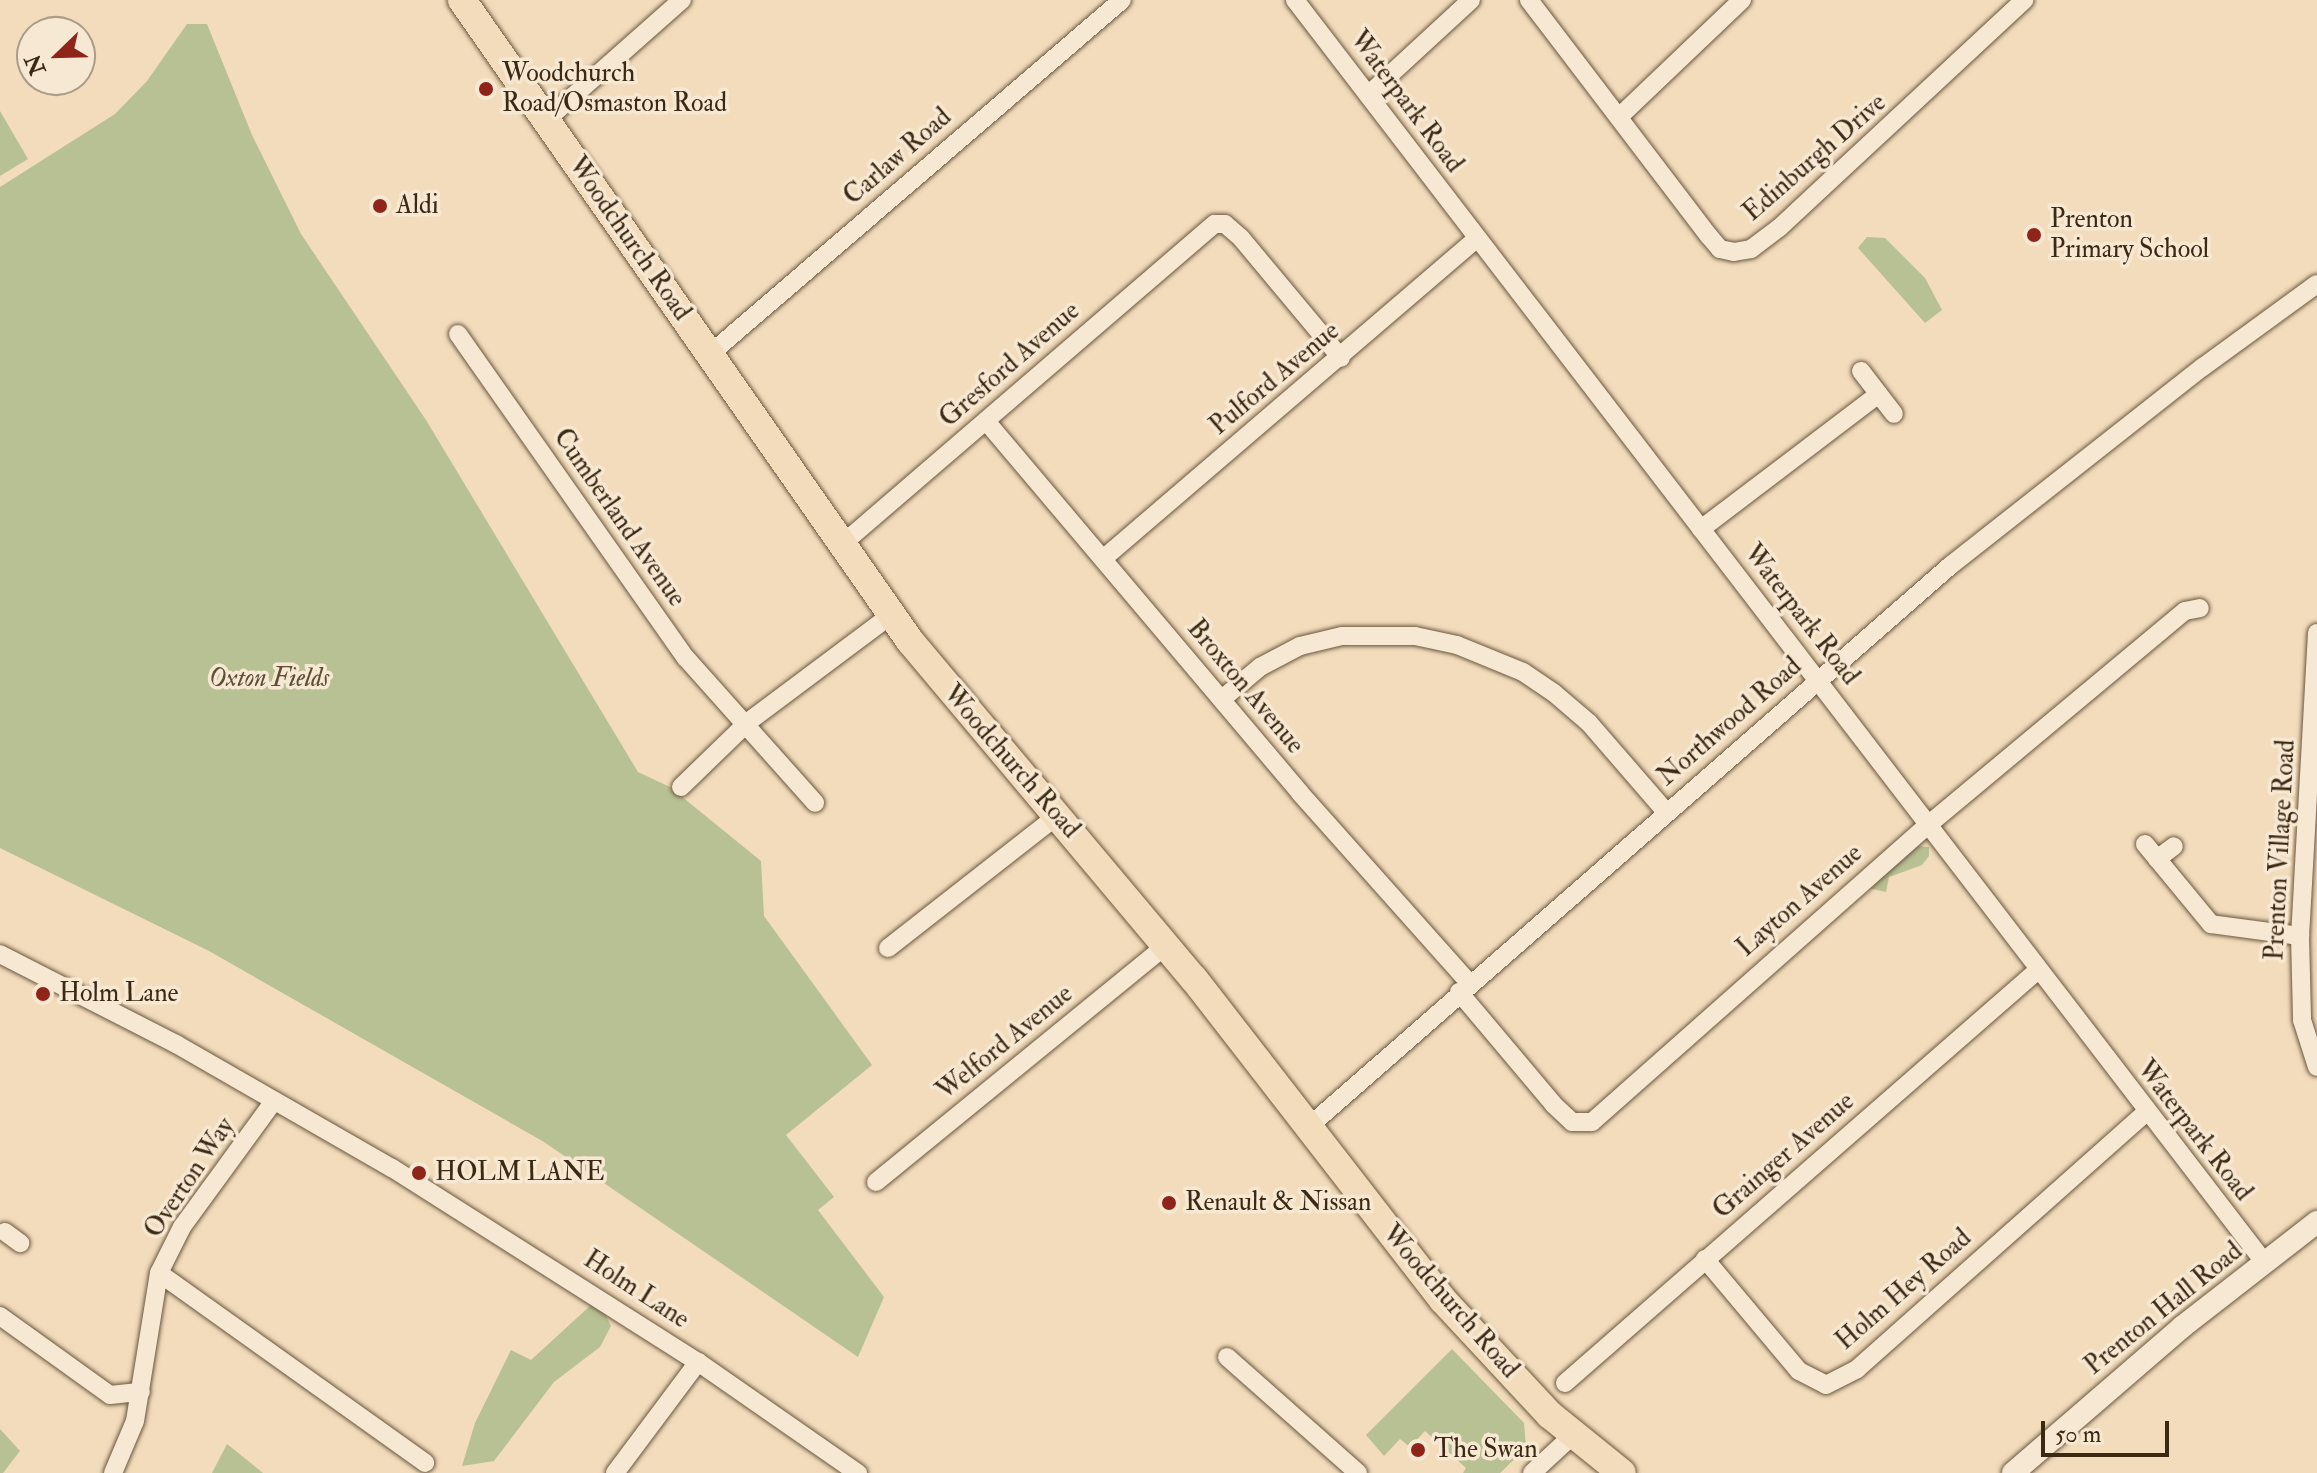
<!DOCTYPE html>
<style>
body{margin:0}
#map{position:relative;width:2317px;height:1473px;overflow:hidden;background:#f2dcbc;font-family:"IM FELL Double Pica",serif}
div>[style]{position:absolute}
.green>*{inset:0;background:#b8c193}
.roads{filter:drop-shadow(0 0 2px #6a563e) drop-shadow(0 0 2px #6a563e)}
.minor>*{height:18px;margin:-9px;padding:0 9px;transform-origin:9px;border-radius:9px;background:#f7e8d3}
.tertiary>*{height:22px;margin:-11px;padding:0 11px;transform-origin:11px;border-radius:11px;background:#f7e8d3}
.trunk>*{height:28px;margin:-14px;padding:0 14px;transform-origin:14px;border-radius:14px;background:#f2dcbc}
.dots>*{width:22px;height:22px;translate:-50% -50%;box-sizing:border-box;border:4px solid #f7e8d3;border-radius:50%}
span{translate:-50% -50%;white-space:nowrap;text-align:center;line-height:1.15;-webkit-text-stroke:7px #f7e8d3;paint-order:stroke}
.poi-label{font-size:26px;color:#3c2914}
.left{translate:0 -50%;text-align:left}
.street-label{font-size:26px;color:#3c2914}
.park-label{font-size:26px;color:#5b4f34;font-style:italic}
.north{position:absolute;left:16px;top:16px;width:80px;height:80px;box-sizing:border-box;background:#f7e8d3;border:2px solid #ac9c87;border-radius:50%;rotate:247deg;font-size:22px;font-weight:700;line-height:32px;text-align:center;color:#3c2914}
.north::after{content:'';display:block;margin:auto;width:28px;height:36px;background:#8f2418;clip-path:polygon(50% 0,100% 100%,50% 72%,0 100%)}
.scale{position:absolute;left:2041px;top:1421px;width:128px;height:36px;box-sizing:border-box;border:4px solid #3c2914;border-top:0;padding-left:10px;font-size:24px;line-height:28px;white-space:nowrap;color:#3c2914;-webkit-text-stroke:6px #f7e8d3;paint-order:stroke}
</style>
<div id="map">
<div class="green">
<div style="clip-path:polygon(187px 24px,207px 24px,252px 135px,301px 234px,426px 420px,638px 772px,670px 787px,761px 861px,764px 916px,872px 1065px,786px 1135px,834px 1197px,818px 1210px,884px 1297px,858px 1357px,544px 1142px,209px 951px,0 848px,0 187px,115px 114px,147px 81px)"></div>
<div style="clip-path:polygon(0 111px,28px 159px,0 176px)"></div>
<div style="clip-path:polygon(1867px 237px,1885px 238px,1925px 278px,1942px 310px,1925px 323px,1858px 248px)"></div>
<div style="clip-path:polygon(1893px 844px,1929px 847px,1929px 856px,1922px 865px,1889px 877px,1886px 892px,1868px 888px,1882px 854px)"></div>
<div style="clip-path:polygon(591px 1305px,603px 1310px,611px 1326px,600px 1347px,554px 1382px,494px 1461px,462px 1466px,475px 1423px,511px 1350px,531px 1360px)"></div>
<div style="clip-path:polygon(1452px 1349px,1524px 1423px,1526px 1448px,1500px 1473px,1463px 1473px,1466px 1468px,1425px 1431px,1410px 1447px,1400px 1439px,1384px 1456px,1366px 1435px)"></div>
<div style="clip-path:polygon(0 1429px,20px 1451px,3px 1473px,0 1473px)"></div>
<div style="clip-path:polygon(227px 1444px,263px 1473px,212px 1473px)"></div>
</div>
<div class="roads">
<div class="minor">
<div style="left:1295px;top:0;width:1593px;rotate:52.48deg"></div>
<div style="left:1529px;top:0;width:297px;rotate:52.7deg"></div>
<div style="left:1709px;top:236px;width:17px;rotate:50deg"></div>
<div style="left:1720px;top:249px;width:14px;rotate:12deg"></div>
<div style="left:1734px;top:252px;width:17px;rotate:-10deg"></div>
<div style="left:1751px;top:249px;width:35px;rotate:-37deg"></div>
<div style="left:1779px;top:228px;width:335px;rotate:-42.9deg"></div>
<div style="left:1368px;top:95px;width:140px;rotate:-42.7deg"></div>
<div style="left:1619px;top:117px;width:170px;rotate:-43.6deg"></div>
<div style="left:545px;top:121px;width:183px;rotate:-41.5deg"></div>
<div style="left:458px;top:334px;width:396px;rotate:54.9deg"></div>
<div style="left:686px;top:658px;width:194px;rotate:48.3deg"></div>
<div style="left:710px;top:354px;width:543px;rotate:-40.67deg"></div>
<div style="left:1861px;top:371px;width:54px;rotate:52.5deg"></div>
<div style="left:986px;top:421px;width:487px;rotate:49.8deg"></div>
<div style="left:1300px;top:793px;width:254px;rotate:48.3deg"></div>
<div style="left:1701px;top:529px;width:223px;rotate:-37.2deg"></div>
<div style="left:840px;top:546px;width:494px;rotate:-40.7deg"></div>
<div style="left:1215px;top:224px;width:10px"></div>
<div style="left:1225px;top:224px;width:21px;rotate:41deg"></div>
<div style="left:1241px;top:238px;width:156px;rotate:50.2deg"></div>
<div style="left:1104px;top:558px;width:491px;rotate:-40.6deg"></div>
<div style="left:2317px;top:633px;width:303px;rotate:93.2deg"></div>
<div style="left:2300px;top:936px;width:84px;rotate:88.6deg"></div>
<div style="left:2302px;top:1020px;width:49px;rotate:72.3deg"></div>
<div style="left:1222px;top:699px;width:50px;rotate:-40.1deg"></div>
<div style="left:1260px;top:667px;width:45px;rotate:-27.7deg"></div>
<div style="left:1300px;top:646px;width:43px;rotate:-13.4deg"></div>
<div style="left:1342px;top:636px;width:73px"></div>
<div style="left:1415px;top:636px;width:43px;rotate:12.1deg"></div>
<div style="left:1457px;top:645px;width:71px;rotate:22.2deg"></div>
<div style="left:1523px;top:672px;width:37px;rotate:34deg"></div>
<div style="left:1554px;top:693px;width:46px;rotate:40.6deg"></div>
<div style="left:1589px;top:723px;width:118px;rotate:49.1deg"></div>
<div style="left:681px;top:787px;width:93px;rotate:-44.1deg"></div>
<div style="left:748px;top:722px;width:179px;rotate:-36.8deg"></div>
<div style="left:2145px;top:844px;width:104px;rotate:50.5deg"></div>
<div style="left:2211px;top:924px;width:90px;rotate:7.7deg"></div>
<div style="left:2157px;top:859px;width:21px;rotate:-37deg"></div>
<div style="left:888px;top:948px;width:214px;rotate:-38deg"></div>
<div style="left:0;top:954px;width:198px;rotate:27.1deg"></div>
<div style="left:176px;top:1044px;width:249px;rotate:29.9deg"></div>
<div style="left:392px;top:1168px;width:362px;rotate:32.4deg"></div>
<div style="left:698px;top:1362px;width:195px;rotate:34.8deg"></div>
<div style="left:1459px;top:992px;width:148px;rotate:49.9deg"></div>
<div style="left:1554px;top:1105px;width:25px;rotate:43deg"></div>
<div style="left:1572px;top:1122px;width:20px"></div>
<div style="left:1592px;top:1122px;width:448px;rotate:-41.5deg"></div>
<div style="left:1928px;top:825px;width:334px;rotate:-39.8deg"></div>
<div style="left:2185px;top:611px;width:15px;rotate:-11deg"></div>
<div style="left:1306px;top:1129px;width:857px;rotate:-41.17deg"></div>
<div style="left:1951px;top:565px;width:320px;rotate:-38.2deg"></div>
<div style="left:2203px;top:367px;width:141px;rotate:-36.1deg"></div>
<div style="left:876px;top:1182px;width:375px;rotate:-39.2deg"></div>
<div style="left:5px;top:1232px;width:19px;rotate:36deg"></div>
<div style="left:1705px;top:1259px;width:146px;rotate:50deg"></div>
<div style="left:1799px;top:1371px;width:30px;rotate:27deg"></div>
<div style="left:1826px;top:1385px;width:35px;rotate:-27deg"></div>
<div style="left:1857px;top:1369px;width:387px;rotate:-41.6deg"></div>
<div style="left:159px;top:1273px;width:327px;rotate:35.5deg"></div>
<div style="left:0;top:1316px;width:135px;rotate:35.7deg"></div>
<div style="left:110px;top:1395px;width:31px;rotate:-6deg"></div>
<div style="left:1227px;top:1357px;width:175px;rotate:41.5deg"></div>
<div style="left:1565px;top:1383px;width:628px;rotate:-41.13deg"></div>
<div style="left:113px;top:1473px;width:56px;rotate:-67.1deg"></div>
<div style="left:135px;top:1421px;width:150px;rotate:-80.8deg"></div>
<div style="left:159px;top:1273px;width:51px;rotate:-63.4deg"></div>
<div style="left:182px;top:1227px;width:156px;rotate:-53.9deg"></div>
<div style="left:615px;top:1473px;width:139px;rotate:-53.2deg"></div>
<div style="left:1532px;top:1473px;width:54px;rotate:-42.8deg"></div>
</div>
<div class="tertiary">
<div style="left:2013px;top:1473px;width:223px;rotate:-40.8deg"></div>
<div style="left:2182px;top:1327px;width:171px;rotate:-37.9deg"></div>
</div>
<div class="trunk">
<div style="left:462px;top:0;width:782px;rotate:55.05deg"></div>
<div style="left:910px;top:641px;width:441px;rotate:50deg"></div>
<div style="left:1194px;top:979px;width:406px;rotate:52.2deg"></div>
<div style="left:1443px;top:1300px;width:157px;rotate:47.1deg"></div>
<div style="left:1550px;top:1415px;width:92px;rotate:38.9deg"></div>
</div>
</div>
<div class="dots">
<div style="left:486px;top:89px;background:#8f2418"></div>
<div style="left:380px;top:206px;background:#8f2418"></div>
<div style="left:2034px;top:235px;background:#8f2418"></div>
<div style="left:43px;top:994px;background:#8f2418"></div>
<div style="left:419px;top:1173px;background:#8f2418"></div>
<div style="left:1169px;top:1203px;background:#8f2418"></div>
<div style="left:1418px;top:1450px;background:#8f2418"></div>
</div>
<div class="poi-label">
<span class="left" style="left:502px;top:89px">Woodchurch<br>Road/Osmaston Road</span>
<span class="left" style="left:396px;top:206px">Aldi</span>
<span class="left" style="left:2050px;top:235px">Prenton<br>Primary School</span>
<span class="left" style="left:59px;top:994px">Holm Lane</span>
<span class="left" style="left:435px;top:1173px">HOLM LANE</span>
<span class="left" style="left:1185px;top:1203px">Renault &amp; Nissan</span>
<span class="left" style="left:1434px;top:1450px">The Swan</span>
</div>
<div class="street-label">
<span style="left:1406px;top:102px;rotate:53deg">Waterpark Road</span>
<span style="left:898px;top:157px;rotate:-41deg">Carlaw Road</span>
<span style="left:1815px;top:158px;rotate:-41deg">Edinburgh Drive</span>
<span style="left:629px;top:239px;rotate:55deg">Woodchurch Road</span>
<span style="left:1010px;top:365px;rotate:-41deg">Gresford Avenue</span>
<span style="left:1275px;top:379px;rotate:-40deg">Pulford Avenue</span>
<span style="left:619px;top:518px;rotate:55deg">Cumberland Avenue</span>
<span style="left:1801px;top:615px;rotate:52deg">Waterpark Road</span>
<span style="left:1245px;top:687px;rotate:50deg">Broxton Avenue</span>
<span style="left:1730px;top:722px;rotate:-41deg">Northwood Road</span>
<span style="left:1011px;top:762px;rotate:49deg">Woodchurch Road</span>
<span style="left:2281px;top:850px;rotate:-87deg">Prenton Village Road</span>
<span style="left:1800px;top:901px;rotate:-41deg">Layton Avenue</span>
<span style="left:1005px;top:1043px;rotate:-39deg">Welford Avenue</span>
<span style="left:2194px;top:1131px;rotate:52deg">Waterpark Road</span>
<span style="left:1784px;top:1156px;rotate:-41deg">Grainger Avenue</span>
<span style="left:190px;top:1178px;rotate:-56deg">Overton Way</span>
<span style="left:636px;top:1290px;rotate:33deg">Holm Lane</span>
<span style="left:1904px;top:1290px;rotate:-41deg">Holm Hey Road</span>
<span style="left:1450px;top:1302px;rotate:49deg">Woodchurch Road</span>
<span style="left:2164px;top:1309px;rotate:-39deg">Prenton Hall Road</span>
</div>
<div class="park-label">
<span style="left:269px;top:679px">Oxton Fields</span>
</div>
<div class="north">N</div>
<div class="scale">50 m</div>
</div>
